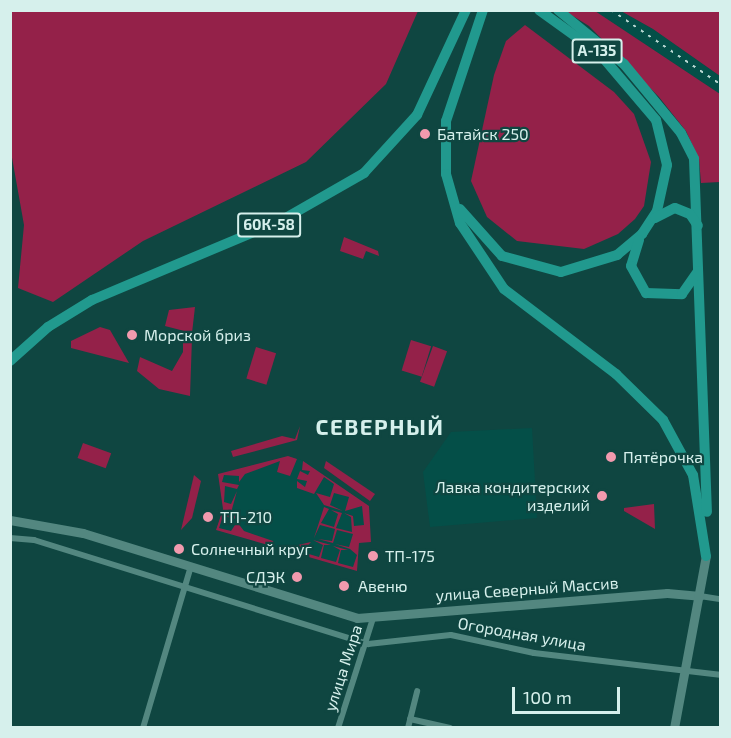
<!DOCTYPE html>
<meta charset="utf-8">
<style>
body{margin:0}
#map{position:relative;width:731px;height:738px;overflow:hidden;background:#0f4641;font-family:"Exo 2",sans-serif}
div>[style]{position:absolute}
.built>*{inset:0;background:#044f48}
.green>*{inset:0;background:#942149;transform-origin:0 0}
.street>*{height:6px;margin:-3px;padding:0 3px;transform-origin:3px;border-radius:3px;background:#538780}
.secondary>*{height:9px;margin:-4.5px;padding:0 4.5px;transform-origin:4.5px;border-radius:4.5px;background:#538780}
.highway>*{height:10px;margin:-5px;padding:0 5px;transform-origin:5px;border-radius:5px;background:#21998e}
.rail>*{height:2px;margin-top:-1px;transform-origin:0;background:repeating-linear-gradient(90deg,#b9d8d3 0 3px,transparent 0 9px)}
.dots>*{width:16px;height:16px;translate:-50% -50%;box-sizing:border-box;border:3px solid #0f4641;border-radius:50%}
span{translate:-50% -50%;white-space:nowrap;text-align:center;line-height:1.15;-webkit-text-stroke:4.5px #0f4641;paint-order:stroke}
.shield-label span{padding:2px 4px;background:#0f4641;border:2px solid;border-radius:4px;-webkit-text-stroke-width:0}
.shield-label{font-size:15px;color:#d6f0ec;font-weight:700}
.poi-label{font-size:16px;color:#d6f0ec}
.left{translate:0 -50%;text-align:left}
.right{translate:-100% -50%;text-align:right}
.street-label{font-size:16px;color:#d6f0ec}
.district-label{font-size:22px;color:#d6f0ec;font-weight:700;letter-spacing:1.5px}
.frame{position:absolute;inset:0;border:12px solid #d6f0ec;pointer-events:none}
.scale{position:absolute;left:512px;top:687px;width:108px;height:27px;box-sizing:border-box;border:3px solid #d6f0ec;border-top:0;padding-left:8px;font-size:18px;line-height:21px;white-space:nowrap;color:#d6f0ec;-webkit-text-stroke:4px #0f4641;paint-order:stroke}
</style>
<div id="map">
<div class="built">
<div style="clip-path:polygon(595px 11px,621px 11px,653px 29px,720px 76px,720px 94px)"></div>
<div style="clip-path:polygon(532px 428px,537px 518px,430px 527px,423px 472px,451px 432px)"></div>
<div style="clip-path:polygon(288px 456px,304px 461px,369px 506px,371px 542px,359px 543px,357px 571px,216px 530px,223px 509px,218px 474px)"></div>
</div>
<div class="green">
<div style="clip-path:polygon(11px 10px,418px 10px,418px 11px,386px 84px,306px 162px,143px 241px,53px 302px,18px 288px,24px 225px,11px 152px)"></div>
<div style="clip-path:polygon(565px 11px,595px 11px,720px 94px,720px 182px,701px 183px,699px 159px,686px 131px,659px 97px,589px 26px)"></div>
<div style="clip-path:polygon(621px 11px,720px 11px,720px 76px,653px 29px)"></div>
<div style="clip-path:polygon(525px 25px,614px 92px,634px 114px,651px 162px,644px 206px,635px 219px,618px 234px,584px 249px,517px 241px,487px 217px,471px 181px,494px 75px,506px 41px)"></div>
<div style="clip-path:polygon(344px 237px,378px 251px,379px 256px,366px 251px,363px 259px,340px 251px)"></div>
<div style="clip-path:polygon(195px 307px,192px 333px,165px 326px,169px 310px)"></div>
<div style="clip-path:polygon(100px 327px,110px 330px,129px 363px,71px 348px,71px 341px)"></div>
<div style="clip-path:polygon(183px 336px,192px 338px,190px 396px,159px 389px,137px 371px,140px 357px,172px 371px,183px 352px)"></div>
<div style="left:411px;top:340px;width:21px;height:32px;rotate:17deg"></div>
<div style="left:433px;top:346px;width:15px;height:38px;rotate:20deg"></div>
<div style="left:256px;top:347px;width:21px;height:33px;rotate:17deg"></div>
<div style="clip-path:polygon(300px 426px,297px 440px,233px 457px,231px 451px,282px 436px,295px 439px)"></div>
<div style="left:83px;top:443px;width:30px;height:16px;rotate:20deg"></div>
<div style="clip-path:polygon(288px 456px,297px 459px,290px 476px,277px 472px,280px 461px,245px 474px,239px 482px,239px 476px,224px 475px,222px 482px,239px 485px,237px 489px,225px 486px,224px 502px,231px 504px,237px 491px,232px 509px,236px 519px,223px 516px,219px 528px,231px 531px,237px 522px,244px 531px,273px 541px,275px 547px,216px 530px,223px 509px,218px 474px)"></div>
<div style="clip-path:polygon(303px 461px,369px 506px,371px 542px,359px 543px,357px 571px,281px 549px,311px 542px,302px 552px,319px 557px,323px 545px,313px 540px,331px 545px,324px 545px,321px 558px,336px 562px,340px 550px,333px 546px,348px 550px,341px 550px,338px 563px,353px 567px,357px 555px,350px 549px,335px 544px,349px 547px,353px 534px,337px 530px,333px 543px,318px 539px,332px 541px,335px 529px,320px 525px,314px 538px,324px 507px,329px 509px,321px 523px,334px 527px,338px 514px,331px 510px,342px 513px,336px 528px,352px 532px,351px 517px,344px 513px,353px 516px,354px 526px,364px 525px,362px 506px,345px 511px,349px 497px,334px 493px,330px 505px,343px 511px,324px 505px,316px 493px,330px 497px,334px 484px,324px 477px,314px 494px,297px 488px,297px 481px,305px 487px,307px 481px,297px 479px,300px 471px,308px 475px,310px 471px,302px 470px)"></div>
<div style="clip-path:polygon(326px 461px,375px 494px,370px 501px,324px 468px)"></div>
<div style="clip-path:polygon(194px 475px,201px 481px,192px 518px,181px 530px)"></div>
<div style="clip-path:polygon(654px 504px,655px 529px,624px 511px,624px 508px)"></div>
</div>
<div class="street">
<div style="left:10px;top:538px;width:24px;rotate:5deg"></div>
<div style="left:34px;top:540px;width:350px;rotate:17.3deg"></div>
<div style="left:368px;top:644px;width:83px;rotate:-6.2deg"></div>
<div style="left:451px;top:635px;width:85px;rotate:12.2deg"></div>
<div style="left:534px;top:653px;width:187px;rotate:6.7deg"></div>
<div style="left:700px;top:596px;width:20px;rotate:9deg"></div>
<div style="left:410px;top:719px;width:41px;rotate:12.7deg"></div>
<div style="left:143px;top:728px;width:166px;rotate:-73.5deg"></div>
<div style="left:338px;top:728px;width:115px;rotate:-72.3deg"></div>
<div style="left:408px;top:728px;width:38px;rotate:-76deg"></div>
</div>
<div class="secondary">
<div style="left:10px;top:520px;width:74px;rotate:10.1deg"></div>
<div style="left:83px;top:533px;width:287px;rotate:17.2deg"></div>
<div style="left:357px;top:618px;width:311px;rotate:-4.6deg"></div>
<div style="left:667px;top:593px;width:33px;rotate:5deg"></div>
<div style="left:674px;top:728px;width:175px;rotate:-79.5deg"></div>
</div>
<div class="highway">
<div style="left:483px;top:10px;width:117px;rotate:108.4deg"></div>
<div style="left:446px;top:121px;width:53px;rotate:90deg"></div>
<div style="left:446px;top:174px;width:51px;rotate:74.1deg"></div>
<div style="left:460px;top:223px;width:79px;rotate:56.3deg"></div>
<div style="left:504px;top:289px;width:141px;rotate:37.2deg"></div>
<div style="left:616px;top:374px;width:66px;rotate:44.4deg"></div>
<div style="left:663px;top:420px;width:63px;rotate:61.4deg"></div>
<div style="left:693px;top:475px;width:82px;rotate:80.9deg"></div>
<div style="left:558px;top:10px;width:85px;rotate:39.3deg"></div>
<div style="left:624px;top:64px;width:89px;rotate:50.4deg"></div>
<div style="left:681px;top:133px;width:29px;rotate:63deg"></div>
<div style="left:694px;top:159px;width:353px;rotate:87.9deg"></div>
<div style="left:460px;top:209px;width:63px;rotate:48.2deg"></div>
<div style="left:502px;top:256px;width:61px;rotate:15.2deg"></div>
<div style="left:561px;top:272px;width:59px;rotate:-16.9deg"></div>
<div style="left:617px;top:255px;width:33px;rotate:-40deg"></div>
<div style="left:642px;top:234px;width:27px;rotate:-57deg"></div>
<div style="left:657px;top:211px;width:47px;rotate:-77.7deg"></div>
<div style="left:667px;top:165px;width:46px;rotate:-103.7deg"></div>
<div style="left:656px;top:120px;width:87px;rotate:-130.3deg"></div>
<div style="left:600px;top:54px;width:75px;rotate:-144.2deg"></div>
<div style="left:655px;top:218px;width:22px;rotate:-27deg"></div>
<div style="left:675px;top:208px;width:16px;rotate:22deg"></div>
<div style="left:690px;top:214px;width:14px;rotate:56deg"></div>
<div style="left:639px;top:240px;width:27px;rotate:107deg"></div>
<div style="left:631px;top:266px;width:31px;rotate:61deg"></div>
<div style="left:646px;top:293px;width:36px;rotate:2deg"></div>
<div style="left:682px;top:294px;width:28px;rotate:-55deg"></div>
<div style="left:10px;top:361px;width:51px;rotate:-41.8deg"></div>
<div style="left:48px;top:327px;width:52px;rotate:-31.5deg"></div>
<div style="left:92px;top:300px;width:206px;rotate:-22.8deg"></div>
<div style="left:282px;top:220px;width:95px;rotate:-29.8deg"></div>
<div style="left:364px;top:173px;width:79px;rotate:-47.6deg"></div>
<div style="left:417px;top:115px;width:116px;rotate:-65deg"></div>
</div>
<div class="rail">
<div style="left:611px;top:10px;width:132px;rotate:34.2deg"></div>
</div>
<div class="dots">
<div style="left:425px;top:134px;background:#f29aae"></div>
<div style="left:132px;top:335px;background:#f29aae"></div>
<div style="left:611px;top:457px;background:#f29aae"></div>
<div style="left:602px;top:496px;background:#f29aae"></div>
<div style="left:208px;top:517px;background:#f29aae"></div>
<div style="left:179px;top:549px;background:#f29aae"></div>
<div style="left:373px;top:556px;background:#f29aae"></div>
<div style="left:297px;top:577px;background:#f29aae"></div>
<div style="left:344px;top:586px;background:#f29aae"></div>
</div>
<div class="shield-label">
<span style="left:597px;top:51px">А-135</span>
<span style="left:269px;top:225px">60К-58</span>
</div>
<div class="poi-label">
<span class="left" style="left:437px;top:134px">Батайск 250</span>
<span class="left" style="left:144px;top:335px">Морской бриз</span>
<span class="left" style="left:623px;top:457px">Пятёрочка</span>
<span class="right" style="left:590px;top:496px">Лавка кондитерских<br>изделий</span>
<span class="left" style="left:220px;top:517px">ТП-210</span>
<span class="left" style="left:191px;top:549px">Солнечный круг</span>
<span class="left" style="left:385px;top:556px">ТП-175</span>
<span class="right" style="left:285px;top:577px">СДЭК</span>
<span class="left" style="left:358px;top:586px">Авеню</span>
</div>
<div class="street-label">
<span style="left:527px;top:589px;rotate:-4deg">улица Северный Массив</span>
<span style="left:522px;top:634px;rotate:10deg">Огородная улица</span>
<span style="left:343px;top:668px;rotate:-72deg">улица Мира</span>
</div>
<div class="district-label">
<span style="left:380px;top:427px">СЕВЕРНЫЙ</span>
</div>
<div class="frame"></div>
<div class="scale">100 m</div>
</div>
